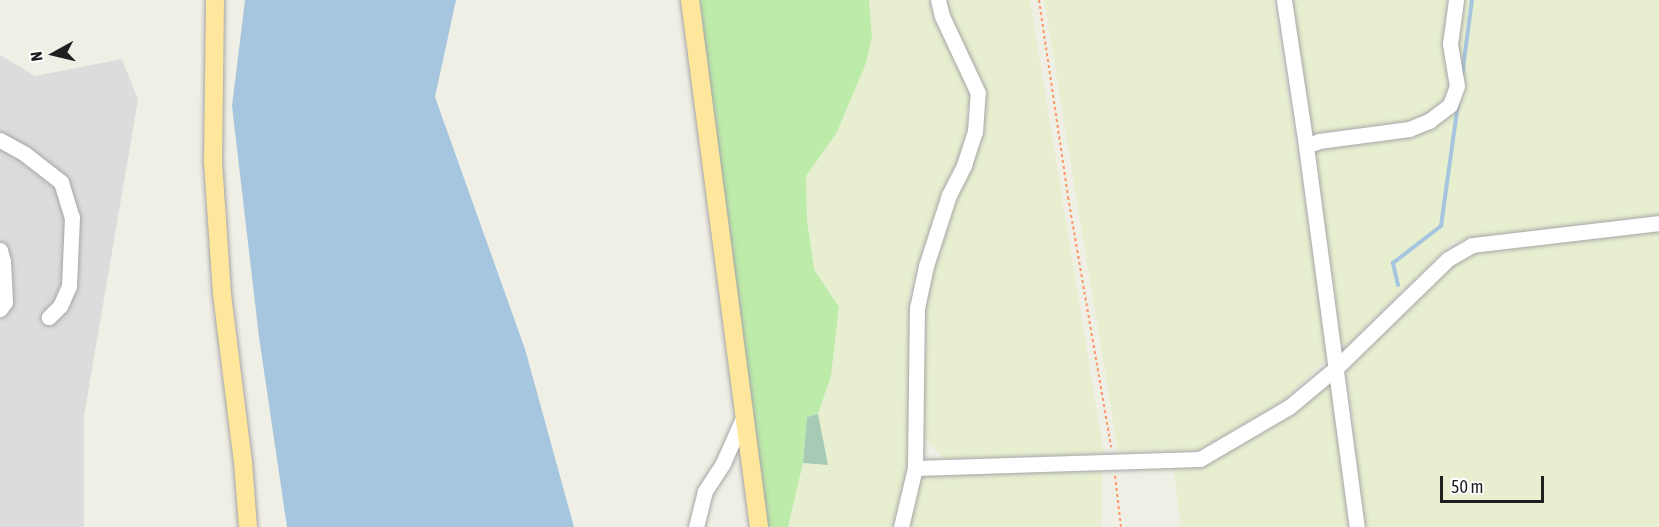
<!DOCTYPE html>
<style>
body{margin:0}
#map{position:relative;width:1659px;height:527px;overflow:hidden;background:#f0efe5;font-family:"Asap Condensed",sans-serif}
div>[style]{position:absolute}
.residential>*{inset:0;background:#dddcdc}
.farmland>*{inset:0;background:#e7efd0}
.grass>*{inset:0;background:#bdebaa}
.cemetery>*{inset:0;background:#a6cab3}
.water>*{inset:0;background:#a5c6de}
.stream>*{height:4px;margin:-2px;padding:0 2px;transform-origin:2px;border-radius:2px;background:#a5c6de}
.path>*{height:2px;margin-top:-1px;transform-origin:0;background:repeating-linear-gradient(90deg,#fc976a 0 3px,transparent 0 6px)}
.roads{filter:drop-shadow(0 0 2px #a6a6a6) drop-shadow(0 0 2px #a6a6a6)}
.minor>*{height:15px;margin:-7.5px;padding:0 7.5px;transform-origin:7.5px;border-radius:7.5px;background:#fff}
.major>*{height:18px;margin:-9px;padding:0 9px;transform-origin:9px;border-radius:9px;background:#fee79d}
span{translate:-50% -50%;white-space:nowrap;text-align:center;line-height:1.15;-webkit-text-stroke:6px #fff;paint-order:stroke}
.north{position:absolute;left:24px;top:24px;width:60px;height:60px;-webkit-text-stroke:4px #fff;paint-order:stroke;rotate:262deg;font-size:16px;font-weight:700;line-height:24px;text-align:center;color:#1f1f1f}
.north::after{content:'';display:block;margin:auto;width:21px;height:27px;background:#1f1f1f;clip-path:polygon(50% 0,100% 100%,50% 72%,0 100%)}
.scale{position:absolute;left:1440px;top:476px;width:104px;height:27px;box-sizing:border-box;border:3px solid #1f1f1f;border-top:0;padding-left:8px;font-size:18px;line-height:21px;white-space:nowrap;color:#1f1f1f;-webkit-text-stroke:4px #fff;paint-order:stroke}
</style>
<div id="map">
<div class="residential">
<div style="clip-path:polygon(0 55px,35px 76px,122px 59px,138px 100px,84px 416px,84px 527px,0 527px)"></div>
</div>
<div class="farmland">
<div style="clip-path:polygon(869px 0,929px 0,933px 16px,971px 95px,967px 114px,968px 133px,957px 163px,942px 191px,909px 292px,910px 458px,892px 527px,788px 527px,803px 463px,828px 465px,818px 414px,831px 376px,839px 307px,814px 269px,807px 220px,806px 175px,836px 134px,872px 36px)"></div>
<div style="clip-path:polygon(944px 0,1030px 0,1104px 455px,944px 459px,923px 435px,923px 307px,933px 263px,981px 129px)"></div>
<div style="clip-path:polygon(1044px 0,1273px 0,1329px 357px,1283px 401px,1196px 451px,1118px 452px)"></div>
<div style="clip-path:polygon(1290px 0,1447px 0,1443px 44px,1448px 89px,1442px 103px,1425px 116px,1405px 122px,1310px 134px)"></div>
<div style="clip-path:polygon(1460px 0,1659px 0,1659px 216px,1454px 241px,1346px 346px,1340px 342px,1314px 149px,1454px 108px)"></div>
<div style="clip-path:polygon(1659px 229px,1659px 527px,1364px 527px,1347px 367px,1455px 261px,1475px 251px)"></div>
<div style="clip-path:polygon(1333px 385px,1348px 527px,1181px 527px,1173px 467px,1293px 411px)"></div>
<div style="clip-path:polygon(1102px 469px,1101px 527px,905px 527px,917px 478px,924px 472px)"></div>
</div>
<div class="grass">
<div style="clip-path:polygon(700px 0,869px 0,872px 36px,866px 63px,836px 134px,806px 176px,807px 220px,814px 269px,839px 307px,831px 376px,818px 414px,807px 417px,803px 463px,788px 527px,768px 527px,723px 228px)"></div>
</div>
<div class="cemetery">
<div style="clip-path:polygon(818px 414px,828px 465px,803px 463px,807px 417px)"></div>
</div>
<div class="water">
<div style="clip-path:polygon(245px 0,456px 0,435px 97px,525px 349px,574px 527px,287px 527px,259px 337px,232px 106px)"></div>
</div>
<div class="stream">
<div style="left:1462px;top:76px;width:77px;rotate:-82.5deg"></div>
<div style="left:1398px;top:285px;width:23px;rotate:-103deg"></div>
<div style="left:1393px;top:263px;width:61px;rotate:-37.6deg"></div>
<div style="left:1441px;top:226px;width:123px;rotate:-82.1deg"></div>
</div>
<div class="path">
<div style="left:1039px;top:0;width:199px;rotate:81.6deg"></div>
<div style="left:1068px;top:197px;width:254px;rotate:80.2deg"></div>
<div style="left:1115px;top:476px;width:51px;rotate:83.3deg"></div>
</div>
<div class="roads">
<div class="minor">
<div style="left:1284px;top:0;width:148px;rotate:81.4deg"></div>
<div style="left:1306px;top:146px;width:384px;rotate:82.4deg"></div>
<div style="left:0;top:140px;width:29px;rotate:29deg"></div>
<div style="left:25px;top:154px;width:46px;rotate:37.9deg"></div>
<div style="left:61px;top:182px;width:37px;rotate:73deg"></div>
<div style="left:72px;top:217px;width:69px;rotate:92.5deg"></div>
<div style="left:69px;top:286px;width:22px;rotate:114deg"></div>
<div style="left:60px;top:306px;width:16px;rotate:135deg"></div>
<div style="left:1306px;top:146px;width:14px;rotate:-21deg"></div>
<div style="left:1319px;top:141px;width:91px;rotate:-7.6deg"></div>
<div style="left:1409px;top:129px;width:22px;rotate:-22deg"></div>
<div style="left:1429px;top:121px;width:26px;rotate:-37deg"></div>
<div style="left:1450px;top:105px;width:20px;rotate:-70deg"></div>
<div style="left:1457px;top:86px;width:43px;rotate:-99.5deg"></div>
<div style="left:1450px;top:44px;width:44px;rotate:-82.2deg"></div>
<div style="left:0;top:250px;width:11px;rotate:75deg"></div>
<div style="left:3px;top:261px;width:41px;rotate:87.2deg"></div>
<div style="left:5px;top:302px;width:9px;rotate:126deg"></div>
<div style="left:915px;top:468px;width:160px;rotate:-89.3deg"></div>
<div style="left:917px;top:308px;width:43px;rotate:-77.9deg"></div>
<div style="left:926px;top:266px;width:75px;rotate:-72.1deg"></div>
<div style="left:949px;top:195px;width:34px;rotate:-63deg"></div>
<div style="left:964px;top:165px;width:35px;rotate:-72deg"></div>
<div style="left:975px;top:132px;width:39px;rotate:-86deg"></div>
<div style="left:978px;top:93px;width:85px;rotate:-115.1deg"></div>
<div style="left:942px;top:16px;width:16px;rotate:-104deg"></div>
<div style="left:696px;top:527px;width:37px;rotate:-76deg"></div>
<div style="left:705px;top:491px;width:33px;rotate:-57deg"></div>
<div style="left:723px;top:463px;width:49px;rotate:-66deg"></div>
<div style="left:901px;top:527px;width:61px;rotate:-76.7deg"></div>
<div style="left:915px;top:468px;width:285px;rotate:-1.8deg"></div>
<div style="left:1200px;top:459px;width:103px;rotate:-30.3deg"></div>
<div style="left:1289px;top:407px;width:61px;rotate:-39.7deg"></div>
<div style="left:1336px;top:368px;width:156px;rotate:-44.2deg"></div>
<div style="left:1448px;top:259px;width:28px;rotate:-30deg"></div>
<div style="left:1472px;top:245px;width:188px;rotate:-6.7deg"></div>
</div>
<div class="major">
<div style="left:215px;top:0;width:162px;rotate:90.7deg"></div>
<div style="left:213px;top:162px;width:132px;rotate:86.1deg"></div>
<div style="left:222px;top:294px;width:169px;rotate:82.9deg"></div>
<div style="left:243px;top:462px;width:65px;rotate:85.6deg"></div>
<div style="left:690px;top:0;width:531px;rotate:82.54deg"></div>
</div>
</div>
<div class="north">N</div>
<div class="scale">50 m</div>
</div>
